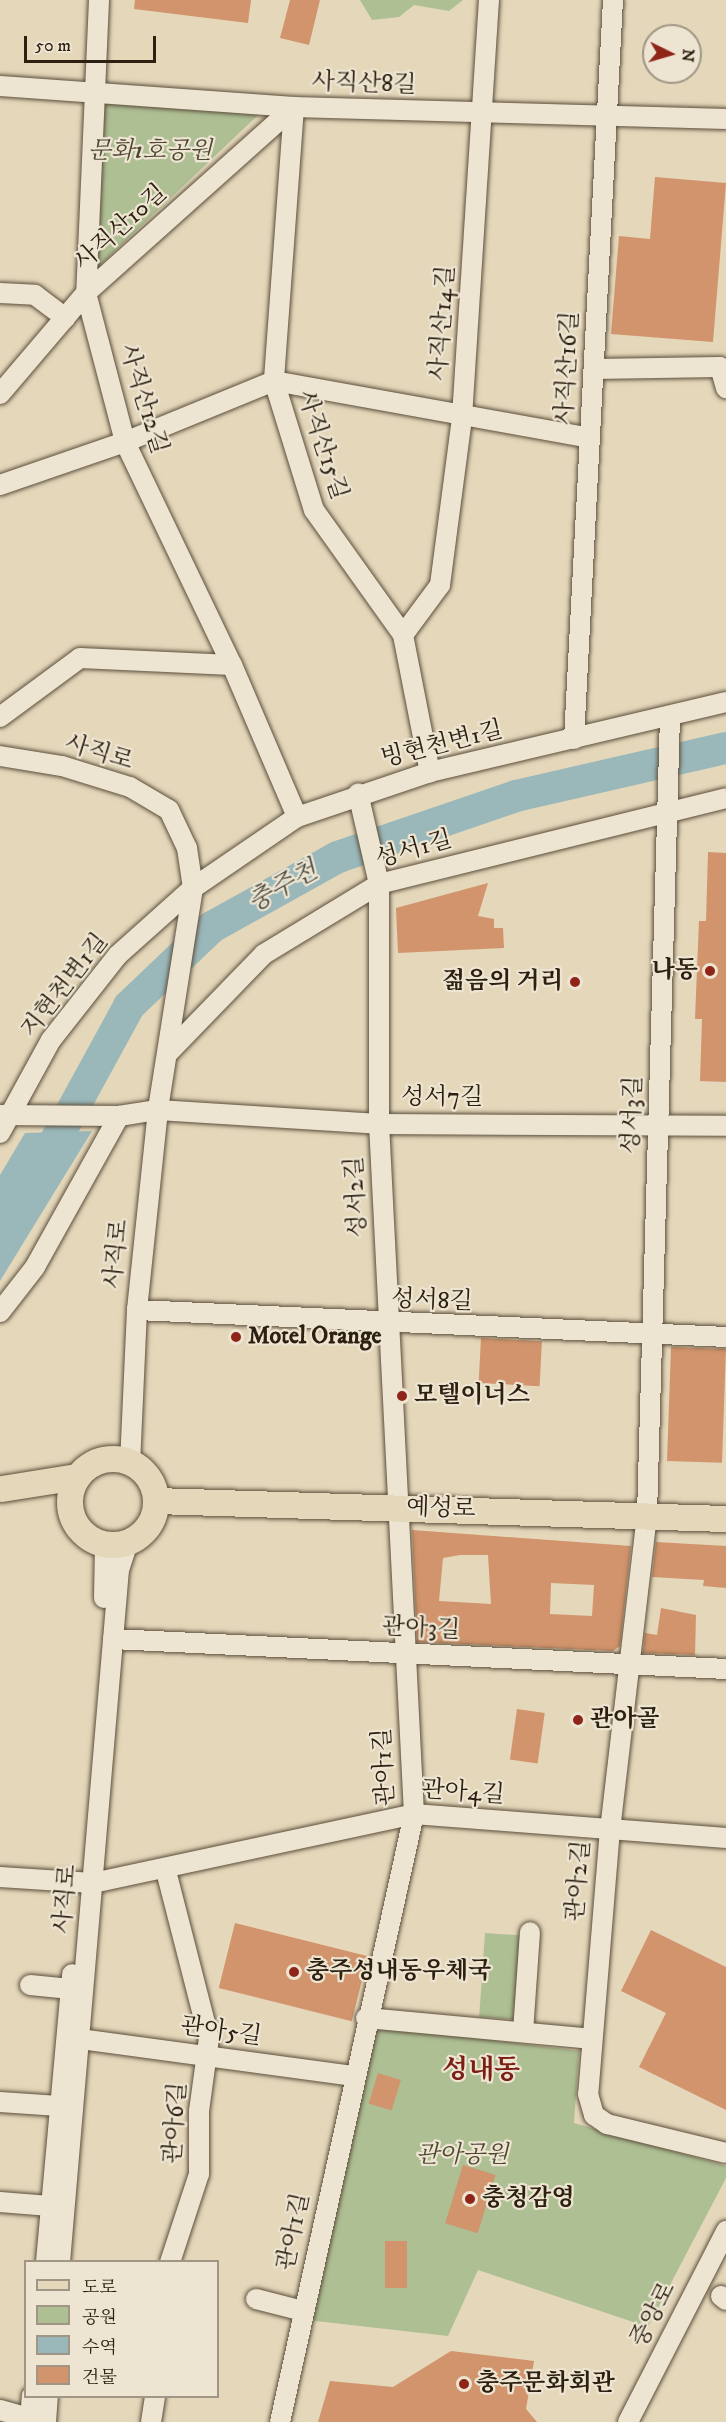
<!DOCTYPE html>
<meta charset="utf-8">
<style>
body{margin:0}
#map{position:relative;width:726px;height:2422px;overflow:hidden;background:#e4d7ba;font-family:"IM FELL DW Pica","Noto Serif KR",serif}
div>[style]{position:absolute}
.green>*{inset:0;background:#aebf94;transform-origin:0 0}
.water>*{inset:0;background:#9ab7ba}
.river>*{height:32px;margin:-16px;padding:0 16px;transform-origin:16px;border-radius:16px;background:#9ab7ba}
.building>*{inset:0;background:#d1946c;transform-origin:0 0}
.roads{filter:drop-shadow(0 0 2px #5c4e3b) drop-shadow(0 0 2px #5c4e3b)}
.minor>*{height:20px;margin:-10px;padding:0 10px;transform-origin:10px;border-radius:10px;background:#ede5d2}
.major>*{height:26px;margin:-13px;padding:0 13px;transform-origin:13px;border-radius:13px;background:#e4d7ba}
.major>.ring{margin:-13px;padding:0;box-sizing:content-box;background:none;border:26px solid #e4d7ba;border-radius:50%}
.dots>*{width:16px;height:16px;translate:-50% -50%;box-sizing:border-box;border:3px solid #ede5d2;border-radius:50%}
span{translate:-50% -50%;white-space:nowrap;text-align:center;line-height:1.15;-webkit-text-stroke:4.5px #ede5d2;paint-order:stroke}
.street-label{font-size:24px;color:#2e2011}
.park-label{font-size:24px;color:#4e4832;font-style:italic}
.poi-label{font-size:24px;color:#2e2011;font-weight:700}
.right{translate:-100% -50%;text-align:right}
.left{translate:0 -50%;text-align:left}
.water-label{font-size:26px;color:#4e4d44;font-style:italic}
.quarter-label{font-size:27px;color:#7a1f14;font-weight:700}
.legend{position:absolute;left:24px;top:2260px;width:195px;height:138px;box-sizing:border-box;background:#ede5d2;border:2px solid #a19685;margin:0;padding:8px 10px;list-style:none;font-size:18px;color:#2e2011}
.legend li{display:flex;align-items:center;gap:12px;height:30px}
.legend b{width:30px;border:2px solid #a19685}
.north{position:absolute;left:642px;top:24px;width:60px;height:60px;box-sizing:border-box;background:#ede5d2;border:2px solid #a19685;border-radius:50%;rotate:95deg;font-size:16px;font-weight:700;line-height:24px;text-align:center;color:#2e2011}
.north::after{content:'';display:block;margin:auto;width:21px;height:27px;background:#8f2418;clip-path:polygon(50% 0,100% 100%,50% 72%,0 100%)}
.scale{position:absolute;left:24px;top:36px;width:132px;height:27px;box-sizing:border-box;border:3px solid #2e2011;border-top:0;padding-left:8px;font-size:18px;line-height:21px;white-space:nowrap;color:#2e2011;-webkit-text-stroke:4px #ede5d2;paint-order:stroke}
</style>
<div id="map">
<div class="green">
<div style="clip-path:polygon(360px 0,463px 0,449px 11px,414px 5px,399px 17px,372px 20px)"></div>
<div style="clip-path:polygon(104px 99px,258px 115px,98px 267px)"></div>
<div style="left:485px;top:1933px;width:41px;height:84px;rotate:4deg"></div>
<div style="clip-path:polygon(376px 2026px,579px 2051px,574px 2123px,726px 2166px,726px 2178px,648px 2327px,478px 2270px,448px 2336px,307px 2320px)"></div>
</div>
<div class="water">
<div style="clip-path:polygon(92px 1131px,0 1281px,0 1175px,25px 1133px)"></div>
</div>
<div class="river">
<div style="left:0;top:1242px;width:269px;rotate:-61.3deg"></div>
<div style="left:129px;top:1006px;width:115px;rotate:-43.6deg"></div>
<div style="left:212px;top:927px;width:144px;rotate:-29.1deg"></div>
<div style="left:338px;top:857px;width:188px;rotate:-18.9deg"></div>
<div style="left:516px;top:796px;width:215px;rotate:-12.9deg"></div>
</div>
<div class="building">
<div style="clip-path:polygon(135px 0,251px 0,248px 23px,134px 9px)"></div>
<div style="clip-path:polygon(290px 0,320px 0,309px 45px,280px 38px)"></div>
<div style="clip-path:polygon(655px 177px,726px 183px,713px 342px,611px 334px,619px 236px,650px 239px)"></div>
<div style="clip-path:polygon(708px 852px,726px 853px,726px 1082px,700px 1081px,702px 1019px,695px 1019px,699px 921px,706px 921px)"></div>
<div style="clip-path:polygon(488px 883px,478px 916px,494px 919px,494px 928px,503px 928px,504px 948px,398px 953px,396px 908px)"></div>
<div style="left:481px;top:1338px;width:61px;height:45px;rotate:3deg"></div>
<div style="left:671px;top:1347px;width:55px;height:114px;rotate:2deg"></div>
<div style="clip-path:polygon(evenodd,412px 1530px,631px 1546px,620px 1646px,613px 1651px,417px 1642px,412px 1530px,460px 1555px,488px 1555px,491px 1604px,439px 1601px,443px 1558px,460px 1555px,412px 1530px,551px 1583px,594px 1585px,592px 1616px,550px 1614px,551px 1583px)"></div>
<div style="clip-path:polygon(656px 1542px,726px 1546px,726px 1588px,703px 1586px,704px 1580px,652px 1577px)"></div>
<div style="clip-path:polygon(661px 1608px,696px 1615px,695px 1655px,643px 1653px,645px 1633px,657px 1635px)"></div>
<div style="left:517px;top:1709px;width:28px;height:51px;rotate:8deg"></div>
<div style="left:235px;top:1923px;width:137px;height:67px;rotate:14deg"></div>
<div style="clip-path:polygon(651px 1930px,726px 1967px,726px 2110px,639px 2067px,666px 2013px,621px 1991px)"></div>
<div style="left:378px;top:2073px;width:24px;height:32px;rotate:17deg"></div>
<div style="left:463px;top:2165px;width:34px;height:61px;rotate:17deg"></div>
<div style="left:385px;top:2241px;width:22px;height:47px"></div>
<div style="clip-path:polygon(451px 2351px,534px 2361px,526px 2409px,537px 2422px,318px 2422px,330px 2381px,393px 2387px)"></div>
</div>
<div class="roads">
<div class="minor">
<div style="left:99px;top:0;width:293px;rotate:92.5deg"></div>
<div style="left:86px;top:293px;width:154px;rotate:75.3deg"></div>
<div style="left:125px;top:442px;width:247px;rotate:64.4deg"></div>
<div style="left:232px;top:665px;width:165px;rotate:66.8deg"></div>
<div style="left:0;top:86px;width:295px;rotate:4.1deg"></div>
<div style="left:294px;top:107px;width:432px;rotate:1.6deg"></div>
<div style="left:294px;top:107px;width:275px;rotate:94.2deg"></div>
<div style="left:274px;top:381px;width:135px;rotate:72.8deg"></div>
<div style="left:314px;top:510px;width:153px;rotate:54.5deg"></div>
<div style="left:403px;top:635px;width:140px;rotate:78.9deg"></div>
<div style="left:0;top:293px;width:35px;rotate:3deg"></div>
<div style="left:35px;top:295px;width:38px;rotate:37deg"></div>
<div style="left:594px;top:369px;width:126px;rotate:-0.9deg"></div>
<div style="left:720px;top:367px;width:22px;rotate:74deg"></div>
<div style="left:0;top:394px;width:133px;rotate:-49.6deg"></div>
<div style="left:86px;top:293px;width:279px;rotate:-41.8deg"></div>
<div style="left:0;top:485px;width:132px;rotate:-19deg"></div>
<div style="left:125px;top:442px;width:161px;rotate:-22.3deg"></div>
<div style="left:274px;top:381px;width:321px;rotate:10.2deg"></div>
<div style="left:403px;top:635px;width:62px;rotate:-53.5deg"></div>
<div style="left:440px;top:585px;width:169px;rotate:-82.5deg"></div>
<div style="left:462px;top:417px;width:418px;rotate:-86.3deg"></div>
<div style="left:670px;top:716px;width:799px;rotate:91.65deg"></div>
<div style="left:647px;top:1515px;width:316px;rotate:96.7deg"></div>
<div style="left:610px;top:1829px;width:266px;rotate:94.7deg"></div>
<div style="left:588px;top:2094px;width:22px;rotate:74deg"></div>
<div style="left:594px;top:2115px;width:16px;rotate:35deg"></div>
<div style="left:607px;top:2124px;width:122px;rotate:13.7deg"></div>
<div style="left:0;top:717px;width:99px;rotate:-36.4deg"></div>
<div style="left:80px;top:658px;width:152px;rotate:2.6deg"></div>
<div style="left:574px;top:739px;width:740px;rotate:-86.98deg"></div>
<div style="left:0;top:756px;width:63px;rotate:9.2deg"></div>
<div style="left:62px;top:766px;width:71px;rotate:17.2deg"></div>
<div style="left:130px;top:787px;width:45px;rotate:30.5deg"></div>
<div style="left:169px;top:810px;width:42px;rotate:64.7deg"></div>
<div style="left:187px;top:848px;width:40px;rotate:81.5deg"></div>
<div style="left:193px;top:888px;width:225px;rotate:99deg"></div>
<div style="left:158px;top:1110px;width:201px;rotate:96deg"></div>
<div style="left:137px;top:1310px;width:153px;rotate:92.6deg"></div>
<div style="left:169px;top:1052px;width:136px;rotate:-45.9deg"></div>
<div style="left:264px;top:954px;width:135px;rotate:-31.3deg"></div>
<div style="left:379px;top:884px;width:357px;rotate:-13.9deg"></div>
<div style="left:0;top:1115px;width:119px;rotate:0.5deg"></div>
<div style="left:119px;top:1116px;width:39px;rotate:-9deg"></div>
<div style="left:158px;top:1110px;width:221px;rotate:3.6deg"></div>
<div style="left:379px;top:1124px;width:347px;rotate:0.3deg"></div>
<div style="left:0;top:1133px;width:106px;rotate:-61.3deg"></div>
<div style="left:51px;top:1040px;width:108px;rotate:-51.8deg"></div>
<div style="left:118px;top:955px;width:101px;rotate:-41.8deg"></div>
<div style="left:193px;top:888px;width:126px;rotate:-34.3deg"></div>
<div style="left:297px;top:817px;width:140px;rotate:-18.7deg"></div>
<div style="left:430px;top:772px;width:304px;rotate:-13.3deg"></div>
<div style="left:137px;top:1310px;width:590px;rotate:2.62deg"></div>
<div style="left:0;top:1312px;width:57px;rotate:-52.1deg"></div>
<div style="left:35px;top:1267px;width:173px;rotate:-60.9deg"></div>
<div style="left:104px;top:1598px;width:54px;rotate:-88.9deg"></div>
<div style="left:113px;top:1639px;width:614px;rotate:2.8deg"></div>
<div style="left:166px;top:1871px;width:172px;rotate:75.6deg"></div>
<div style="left:209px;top:2038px;width:74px;rotate:97.8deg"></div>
<div style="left:199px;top:2111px;width:63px;rotate:90deg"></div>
<div style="left:199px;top:2174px;width:93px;rotate:108.2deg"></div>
<div style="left:0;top:1877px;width:93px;rotate:3.7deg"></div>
<div style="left:93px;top:1883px;width:328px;rotate:-12.1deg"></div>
<div style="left:414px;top:1814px;width:313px;rotate:4.4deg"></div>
<div style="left:30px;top:1985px;width:51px;rotate:5.6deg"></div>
<div style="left:366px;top:2018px;width:226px;rotate:5.3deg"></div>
<div style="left:523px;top:2032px;width:100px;rotate:-86deg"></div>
<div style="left:80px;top:2039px;width:276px;rotate:7.7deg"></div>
<div style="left:0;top:2102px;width:59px;rotate:3.9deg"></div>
<div style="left:0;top:2202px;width:50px;rotate:4.6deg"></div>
<div style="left:46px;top:2262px;width:289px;rotate:-84.8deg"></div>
<div style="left:60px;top:2262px;width:695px;rotate:-85.13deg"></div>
<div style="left:119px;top:1570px;width:29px;rotate:-72deg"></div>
<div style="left:721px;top:2296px;width:6px;rotate:39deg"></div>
<div style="left:256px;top:2299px;width:49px;rotate:14.3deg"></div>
<div style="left:0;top:2410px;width:45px;rotate:15.6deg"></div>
<div style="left:30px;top:2422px;width:26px;rotate:-86deg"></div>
<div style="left:46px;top:2422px;width:26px;rotate:-86deg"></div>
<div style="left:151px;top:2422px;width:26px;rotate:-81deg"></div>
<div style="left:280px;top:2422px;width:623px;rotate:-77.57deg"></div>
<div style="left:414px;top:1814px;width:691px;rotate:-92.9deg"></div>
<div style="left:379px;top:1124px;width:240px;rotate:-90deg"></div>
<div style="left:379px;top:884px;width:93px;rotate:-103deg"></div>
<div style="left:628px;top:2422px;width:215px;rotate:-62.8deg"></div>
</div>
<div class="major">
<div class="ring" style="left:70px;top:1459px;width:60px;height:60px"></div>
<div style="left:2px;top:1489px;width:77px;rotate:-9deg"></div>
<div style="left:156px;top:1501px;width:570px;rotate:1.81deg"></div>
</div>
</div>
<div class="dots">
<div style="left:710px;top:971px;background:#8f2418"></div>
<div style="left:575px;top:982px;background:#8f2418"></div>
<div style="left:236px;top:1337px;background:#8f2418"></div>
<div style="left:402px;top:1396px;background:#8f2418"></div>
<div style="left:578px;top:1720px;background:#8f2418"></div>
<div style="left:294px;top:1972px;background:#8f2418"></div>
<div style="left:470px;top:2199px;background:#8f2418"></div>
<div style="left:464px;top:2384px;background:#8f2418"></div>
</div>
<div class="street-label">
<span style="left:364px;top:84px;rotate:2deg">사직산8길</span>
<span style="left:121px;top:228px;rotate:-42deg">사직산10길</span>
<span style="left:443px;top:323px;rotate:-86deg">사직산14길</span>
<span style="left:568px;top:368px;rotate:-87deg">사직산16길</span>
<span style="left:143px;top:399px;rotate:73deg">사직산12길</span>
<span style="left:322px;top:445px;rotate:72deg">사직산15길</span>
<span style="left:442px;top:745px;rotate:-14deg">빙현천변1길</span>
<span style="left:99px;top:753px;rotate:17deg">사직로</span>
<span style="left:414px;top:850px;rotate:-16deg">성서1길</span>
<span style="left:65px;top:986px;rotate:-52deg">지현천변1길</span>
<span style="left:442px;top:1098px">성서7길</span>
<span style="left:633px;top:1115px;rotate:-88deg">성서3길</span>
<span style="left:357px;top:1197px;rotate:-93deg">성서2길</span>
<span style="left:117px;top:1254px;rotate:-84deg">사직로</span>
<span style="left:432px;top:1301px;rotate:2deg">성서8길</span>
<span style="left:441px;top:1509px;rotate:2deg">예성로</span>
<span style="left:421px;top:1629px;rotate:3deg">관아3길</span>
<span style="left:385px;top:1767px;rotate:-93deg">관아1길</span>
<span style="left:463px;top:1793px;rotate:4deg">관아4길</span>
<span style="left:579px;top:1881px;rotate:-85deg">관아2길</span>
<span style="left:66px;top:1899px;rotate:-85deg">사직로</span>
<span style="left:221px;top:2032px;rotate:8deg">관아5길</span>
<span style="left:176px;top:2123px;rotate:-86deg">관아6길</span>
<span style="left:294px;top:2232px;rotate:-78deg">관아1길</span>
<span style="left:654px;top:2315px;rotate:-63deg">중앙로</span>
</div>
<div class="park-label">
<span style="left:150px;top:152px">문화1호공원</span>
<span style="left:462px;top:2156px">관아공원</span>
</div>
<div class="poi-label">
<span class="right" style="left:698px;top:971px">나동</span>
<span class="right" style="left:563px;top:982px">젊음의 거리</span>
<span class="left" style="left:248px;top:1337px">Motel Orange</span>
<span class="left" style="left:414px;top:1396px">모텔이너스</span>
<span class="left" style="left:590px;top:1720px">관아골</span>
<span class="left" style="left:306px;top:1972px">충주성내동우체국</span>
<span class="left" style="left:482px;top:2199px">충청감영</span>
<span class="left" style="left:476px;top:2384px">충주문화회관</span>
</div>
<div class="water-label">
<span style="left:283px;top:887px;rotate:-29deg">충주천</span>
</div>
<div class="quarter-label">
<span style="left:481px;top:2071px">성내동</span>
</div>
<ul class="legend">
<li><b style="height:8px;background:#e4d7ba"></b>도로</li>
<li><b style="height:16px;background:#aebf94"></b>공원</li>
<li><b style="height:16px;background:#9ab7ba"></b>수역</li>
<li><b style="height:16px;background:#d1946c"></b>건물</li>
</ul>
<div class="north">N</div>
<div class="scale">50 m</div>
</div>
